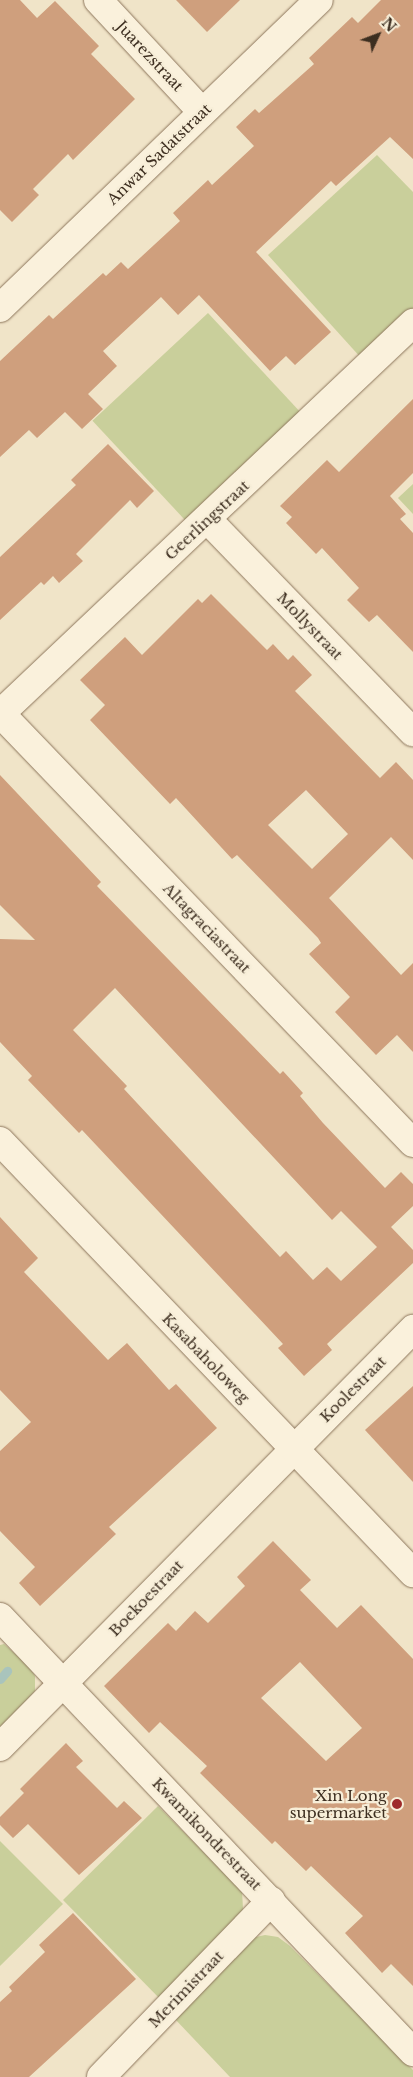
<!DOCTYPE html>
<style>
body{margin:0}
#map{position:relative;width:413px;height:2077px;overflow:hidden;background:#f0e4c8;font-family:"Libre Baskerville",serif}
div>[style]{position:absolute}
.green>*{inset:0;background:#c9cf9b;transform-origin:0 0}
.stream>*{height:9px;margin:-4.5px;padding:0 4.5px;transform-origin:4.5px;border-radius:4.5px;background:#a9c4bc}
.building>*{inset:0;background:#cf9f7d}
.roads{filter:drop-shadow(0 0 1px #8d765c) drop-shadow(0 0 1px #8d765c)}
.street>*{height:28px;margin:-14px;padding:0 14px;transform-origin:14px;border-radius:14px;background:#faf1dc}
.secondary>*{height:28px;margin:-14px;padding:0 14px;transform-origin:14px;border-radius:14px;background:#faf1dc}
.dots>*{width:14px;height:14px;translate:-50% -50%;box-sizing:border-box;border:2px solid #f7eed8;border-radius:50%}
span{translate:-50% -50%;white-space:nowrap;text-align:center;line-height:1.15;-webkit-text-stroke:4.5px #f7eed8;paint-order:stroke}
.street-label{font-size:15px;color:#3d2e20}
.poi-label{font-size:15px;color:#3d2e20}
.right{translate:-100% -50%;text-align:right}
.north{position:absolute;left:353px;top:10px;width:50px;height:50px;-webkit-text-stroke:4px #f7eed8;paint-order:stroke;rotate:47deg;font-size:14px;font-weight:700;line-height:20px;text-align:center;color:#3d2e20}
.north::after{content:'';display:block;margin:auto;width:18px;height:22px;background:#3d2e20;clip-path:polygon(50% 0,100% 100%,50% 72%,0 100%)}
</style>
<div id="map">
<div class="green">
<div style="clip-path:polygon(377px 155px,413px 192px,413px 310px,362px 359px,268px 255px)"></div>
<div style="left:208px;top:313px;width:140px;height:158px;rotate:47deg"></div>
<div style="clip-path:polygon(413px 484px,413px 514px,398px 498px)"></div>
<div style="clip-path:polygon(4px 1644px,29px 1666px,35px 1676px,35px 1691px,0 1730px,0 1645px)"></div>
<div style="clip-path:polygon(158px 1806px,242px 1891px,243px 1909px,239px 1921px,162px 2001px,63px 1900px)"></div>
<div style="clip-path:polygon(0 1841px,63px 1904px,0 1966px)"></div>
<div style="clip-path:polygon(265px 1935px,278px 1937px,290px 1946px,413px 2070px,413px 2077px,230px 2077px,174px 2018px,252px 1938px)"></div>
</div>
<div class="stream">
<div style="left:0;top:1679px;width:11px;rotate:-49deg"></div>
</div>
<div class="building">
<div style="clip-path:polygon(0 0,20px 0,37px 18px,55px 1px,99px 46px,91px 54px,135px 99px,73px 160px,68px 154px,33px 189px,39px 195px,12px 222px,0 210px)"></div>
<div style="clip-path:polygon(176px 0,240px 0,207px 32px)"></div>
<div style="clip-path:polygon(381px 0,413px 0,413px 159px,390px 137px,336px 186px,331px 181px,256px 252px,331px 332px,295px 365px,286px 356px,270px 371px,199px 295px,178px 315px,161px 297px,103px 351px,117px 366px,88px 394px,103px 409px,82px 429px,65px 412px,37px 438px,29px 430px,0 457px,0 361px,49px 315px,53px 319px,103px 273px,106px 276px,121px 262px,128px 269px,180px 221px,173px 213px,208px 180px,212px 185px,254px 146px,236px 127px,255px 109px,259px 113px,314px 64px,309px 58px,352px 17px,358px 23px)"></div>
<div style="clip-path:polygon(413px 399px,413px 473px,390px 496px,406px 514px,400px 519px,413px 533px,413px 652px,377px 615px,369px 622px,347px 600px,359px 588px,322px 548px,316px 554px,286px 523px,292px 517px,280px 506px,327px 460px,339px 472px)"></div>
<div style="clip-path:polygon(108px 444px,154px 491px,137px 508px,130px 500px,76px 554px,83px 561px,59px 583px,53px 576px,44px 585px,41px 582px,0 620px,0 557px,76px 485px,71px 480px)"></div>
<div style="clip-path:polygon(evenodd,211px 594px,267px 650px,273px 644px,288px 660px,293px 655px,312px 675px,295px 691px,380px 778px,396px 762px,413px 780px,413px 860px,391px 837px,329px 898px,401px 975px,413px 963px,413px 1052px,397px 1035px,376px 1055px,335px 1012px,350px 997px,309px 954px,321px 943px,318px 938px,237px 855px,232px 859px,176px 798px,170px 804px,90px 720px,105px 705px,80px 680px,125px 637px,142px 655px,198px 599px,202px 603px,211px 594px,306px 790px,348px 834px,312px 869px,268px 825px,306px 790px)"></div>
<div style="clip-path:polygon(evenodd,0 775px,101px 882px,97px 886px,280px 1074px,283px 1071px,303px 1093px,300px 1096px,323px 1123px,385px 1188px,401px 1172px,413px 1184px,413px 1206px,391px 1227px,413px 1250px,413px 1263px,327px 1344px,332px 1350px,304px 1376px,278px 1348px,283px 1344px,82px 1130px,79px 1133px,28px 1080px,32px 1076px,0 1042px,0 939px,35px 940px,0 905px,0 775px,115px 988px,332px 1220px,341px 1211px,377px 1247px,341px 1281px,327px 1267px,313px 1280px,286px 1251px,280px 1257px,124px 1089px,127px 1086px,73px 1030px,115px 988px)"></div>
<div style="clip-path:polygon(0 1217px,38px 1258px,24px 1272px,108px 1360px,127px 1343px,169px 1390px,176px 1384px,217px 1428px,109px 1527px,116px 1534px,40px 1606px,19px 1583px,35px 1567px,0 1531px,0 1451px,31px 1422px,0 1390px)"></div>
<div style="clip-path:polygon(413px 1386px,413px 1482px,365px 1430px)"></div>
<div style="clip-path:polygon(evenodd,273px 1541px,311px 1580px,300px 1590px,337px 1628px,361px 1605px,413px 1659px,413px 1986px,391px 1964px,382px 1973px,345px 1933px,363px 1916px,311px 1866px,306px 1871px,275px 1841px,272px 1844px,200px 1773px,207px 1766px,160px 1722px,149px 1733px,104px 1686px,168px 1623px,176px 1631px,195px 1611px,208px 1623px,245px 1586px,237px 1577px,273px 1541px,300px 1662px,362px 1728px,326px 1761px,261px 1698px,300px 1662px)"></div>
<div style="clip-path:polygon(66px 1743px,83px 1761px,76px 1767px,117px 1808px,124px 1801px,142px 1818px,79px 1875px,28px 1824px,13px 1838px,0 1825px,0 1817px,24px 1793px,20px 1789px)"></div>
<div style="clip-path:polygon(73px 1913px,136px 1979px,29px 2077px,0 2077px,0 2002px,12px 1991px,9px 1987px,45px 1952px,39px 1945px)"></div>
</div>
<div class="roads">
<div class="street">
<div style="left:98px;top:0;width:153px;rotate:47.1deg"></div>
<div style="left:0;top:308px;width:443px;rotate:-44deg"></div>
<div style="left:208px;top:520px;width:295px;rotate:46deg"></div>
<div style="left:0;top:713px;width:596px;rotate:46.16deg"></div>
<div style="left:0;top:714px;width:569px;rotate:-43.43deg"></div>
<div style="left:0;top:1617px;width:600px;rotate:46.49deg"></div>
<div style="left:0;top:1747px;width:588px;rotate:-45.34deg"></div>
<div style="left:101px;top:2077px;width:245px;rotate:-46deg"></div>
</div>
<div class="secondary">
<div style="left:0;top:1141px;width:598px;rotate:46.29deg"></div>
</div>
</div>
<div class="dots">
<div style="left:397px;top:1804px;background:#9e2a2b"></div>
</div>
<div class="street-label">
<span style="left:150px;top:56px;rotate:47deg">Juarezstraat</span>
<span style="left:159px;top:154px;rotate:-44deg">Anwar Sadatstraat</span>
<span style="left:207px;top:520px;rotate:-43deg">Geerlingstraat</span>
<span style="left:310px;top:626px;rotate:46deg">Mollystraat</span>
<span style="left:207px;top:928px;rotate:46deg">Altagraciastraat</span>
<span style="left:206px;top:1358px;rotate:46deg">Kasabaholoweg</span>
<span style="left:353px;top:1389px;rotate:-45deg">Koolestraat</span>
<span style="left:146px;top:1598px;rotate:-46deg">Boekoestraat</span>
<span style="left:207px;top:1834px;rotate:46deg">Kwamikondrestraat</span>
<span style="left:186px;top:1989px;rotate:-46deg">Merimistraat</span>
</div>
<div class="poi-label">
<span class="right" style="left:387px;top:1804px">Xin Long<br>supermarket</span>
</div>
<div class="north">N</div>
</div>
